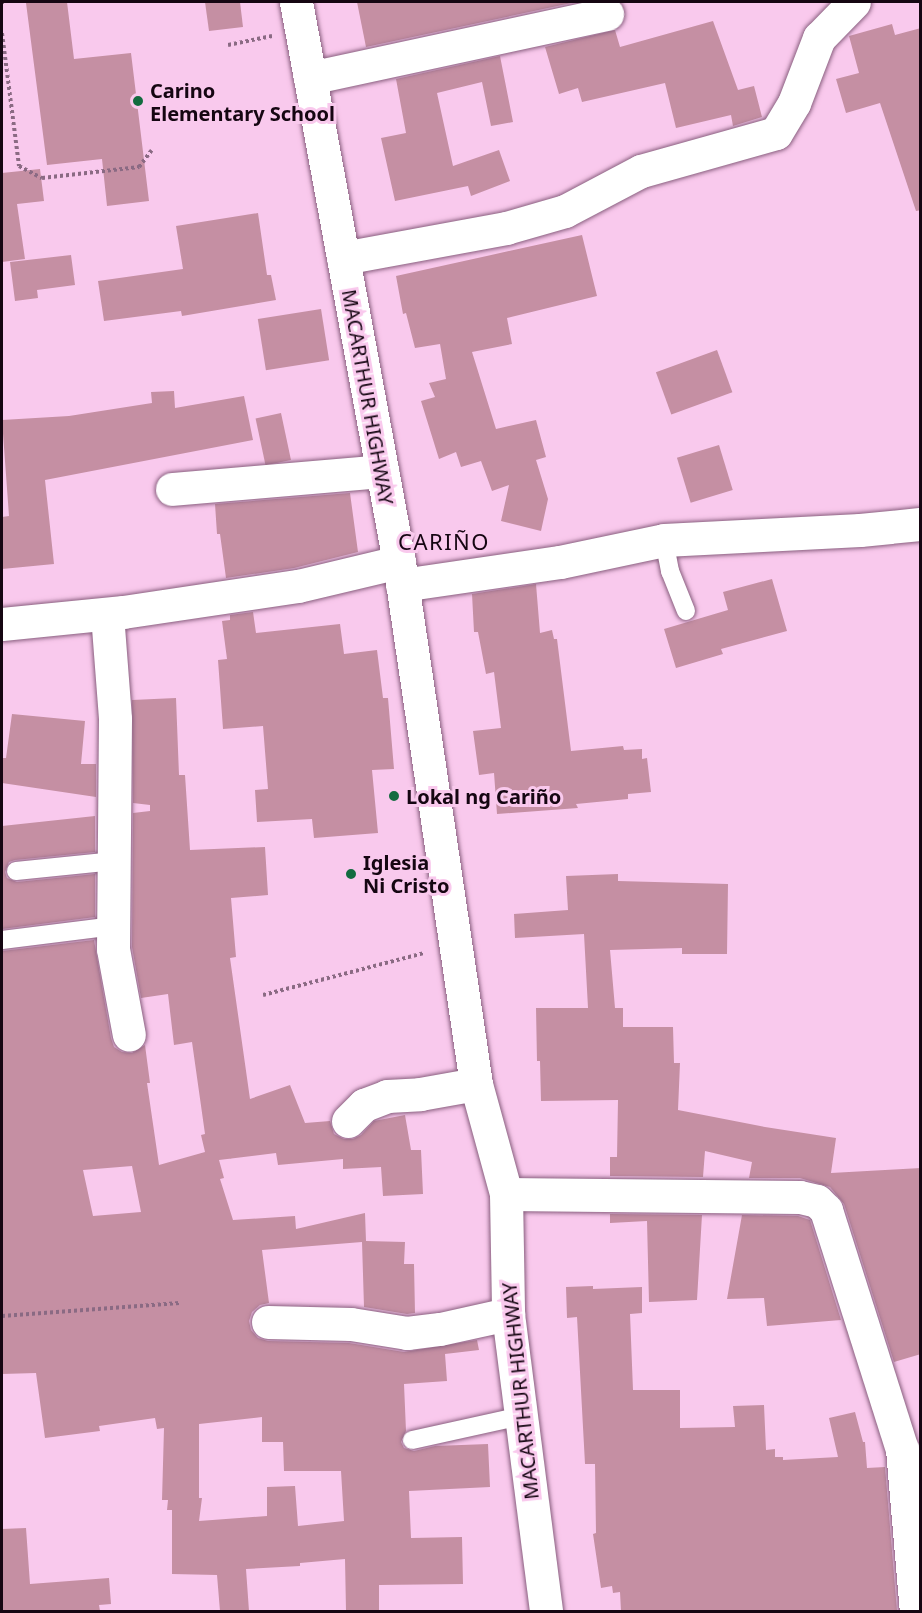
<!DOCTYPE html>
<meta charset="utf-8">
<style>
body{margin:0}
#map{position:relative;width:922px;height:1613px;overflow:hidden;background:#f9c9ed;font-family:"Noto Sans",sans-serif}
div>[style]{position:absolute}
.building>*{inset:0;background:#c58fa3;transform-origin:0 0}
.path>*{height:4px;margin-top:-2px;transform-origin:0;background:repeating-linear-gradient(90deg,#8a6a83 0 3px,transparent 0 6px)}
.roads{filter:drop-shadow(0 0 2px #895f7f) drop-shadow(0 0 2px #895f7f)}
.service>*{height:18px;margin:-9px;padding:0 9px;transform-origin:9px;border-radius:9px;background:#fff}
.minor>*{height:33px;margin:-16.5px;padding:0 16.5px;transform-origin:16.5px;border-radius:16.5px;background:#fff}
.trunk>*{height:33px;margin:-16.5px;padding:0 16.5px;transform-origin:16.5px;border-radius:16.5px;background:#fff}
.dots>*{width:16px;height:16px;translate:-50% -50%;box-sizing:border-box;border:3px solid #f9c9ed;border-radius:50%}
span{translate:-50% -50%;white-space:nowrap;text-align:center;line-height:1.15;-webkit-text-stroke:6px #f9c9ed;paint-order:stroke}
.poi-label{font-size:20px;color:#150612;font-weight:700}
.left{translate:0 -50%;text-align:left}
.street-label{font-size:20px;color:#150612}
.quarter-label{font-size:22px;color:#150612;letter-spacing:1.5px}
.frame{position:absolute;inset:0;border:3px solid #150612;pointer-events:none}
</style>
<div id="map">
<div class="building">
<div style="clip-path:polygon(39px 2px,67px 2px,74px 59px,131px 53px,149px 201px,107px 206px,102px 159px,47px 165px,26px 3px)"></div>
<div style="clip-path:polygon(205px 2px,240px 2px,243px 27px,209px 31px)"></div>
<div style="clip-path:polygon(357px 2px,576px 2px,366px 47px)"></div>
<div style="clip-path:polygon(713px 21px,738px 90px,754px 86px,762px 117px,733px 126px,731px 115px,676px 128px,665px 83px,582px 102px,578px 88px,559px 94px,545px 47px,615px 30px,620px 47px)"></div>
<div style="clip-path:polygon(892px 24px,895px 35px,921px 28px,921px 210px,916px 211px,880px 103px,846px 113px,836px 79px,859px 73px,849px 36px)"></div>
<div style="clip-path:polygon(500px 56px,513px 122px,491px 126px,482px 82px,437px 93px,453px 166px,499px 150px,510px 181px,471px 196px,468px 186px,395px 201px,381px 138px,406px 133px,396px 79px)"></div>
<div style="clip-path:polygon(40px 169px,44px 201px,17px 204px,25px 259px,2px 262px,2px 173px)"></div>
<div style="clip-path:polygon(258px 213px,267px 275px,271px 275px,276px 300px,182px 316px,181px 311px,104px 321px,98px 281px,183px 269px,176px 226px)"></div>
<div style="clip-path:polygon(582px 235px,597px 296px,507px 318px,512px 344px,472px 352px,496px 429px,536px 420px,546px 457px,536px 460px,548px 499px,541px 531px,501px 521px,509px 485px,492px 491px,481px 461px,461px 467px,456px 452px,439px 459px,421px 401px,435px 397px,429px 383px,446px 379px,440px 344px,415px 348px,406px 313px,403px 314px,396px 276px)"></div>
<div style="clip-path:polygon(71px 255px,75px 285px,37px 290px,38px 298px,15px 301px,10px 262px)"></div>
<div style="left:321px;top:309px;width:52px;height:64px;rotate:81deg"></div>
<div style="left:717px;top:350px;width:45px;height:65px;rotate:70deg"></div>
<div style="clip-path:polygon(174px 391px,175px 408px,244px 396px,253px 440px,45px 480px,54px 564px,2px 569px,2px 517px,9px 516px,2px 420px,69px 416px,152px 403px,151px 392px)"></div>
<div style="left:281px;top:413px;width:48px;height:26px;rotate:78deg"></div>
<div style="left:719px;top:445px;width:47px;height:44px;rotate:73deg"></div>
<div style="clip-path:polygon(350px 493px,358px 552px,294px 568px,226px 578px,220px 534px,217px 534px,215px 504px)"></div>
<div style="clip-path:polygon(772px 579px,787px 631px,721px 649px,723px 654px,676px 668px,664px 629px,728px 610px,723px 592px)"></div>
<div style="clip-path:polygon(536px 584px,540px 633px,552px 630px,554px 639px,557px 639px,571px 751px,623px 746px,624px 750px,642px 749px,642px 759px,647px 758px,651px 792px,628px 794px,628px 799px,576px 804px,578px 808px,497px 814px,494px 773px,479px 775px,473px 731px,501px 728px,494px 672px,486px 674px,478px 632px,474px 632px,472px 594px)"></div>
<div style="clip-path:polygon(253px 612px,256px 633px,340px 624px,344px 654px,377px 650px,383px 698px,388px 698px,394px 769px,372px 770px,378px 833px,314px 838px,312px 819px,257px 822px,255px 790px,268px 789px,263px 726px,223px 729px,218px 660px,227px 659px,222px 621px,230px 620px,230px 615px)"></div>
<div style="clip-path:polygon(evenodd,176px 698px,179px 775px,185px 775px,190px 850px,265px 847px,268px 895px,231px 898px,236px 957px,230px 958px,250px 1099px,290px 1085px,305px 1123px,330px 1121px,334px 1134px,344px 1139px,353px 1139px,361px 1135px,374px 1121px,405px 1115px,411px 1150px,421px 1150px,423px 1194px,383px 1196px,381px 1167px,343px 1169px,343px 1159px,278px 1165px,276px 1153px,219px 1160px,224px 1178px,220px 1179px,233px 1220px,295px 1216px,296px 1229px,365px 1213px,366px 1241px,405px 1242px,404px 1264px,414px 1264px,415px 1313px,407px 1314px,364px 1307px,362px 1242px,262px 1250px,269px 1303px,260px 1305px,252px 1312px,249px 1321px,251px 1330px,258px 1338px,268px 1341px,349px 1343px,404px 1352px,477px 1340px,479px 1350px,445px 1354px,447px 1381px,404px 1384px,406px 1431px,401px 1442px,404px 1448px,414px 1451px,435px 1446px,488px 1444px,490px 1487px,409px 1491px,411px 1538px,462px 1537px,463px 1584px,379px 1585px,379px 1611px,346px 1611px,345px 1559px,300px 1563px,300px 1566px,246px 1569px,249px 1611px,220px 1611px,217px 1575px,172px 1574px,172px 1510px,167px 1510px,168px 1500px,162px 1500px,164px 1428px,157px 1429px,155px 1418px,99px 1426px,100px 1431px,45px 1438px,36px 1373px,2px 1374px,2px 951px,94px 940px,111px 1038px,114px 1047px,122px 1052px,132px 1053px,145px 1045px,150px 1083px,147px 1083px,159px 1165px,205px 1152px,201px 1135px,205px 1134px,192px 1042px,174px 1045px,168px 994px,141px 998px,132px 947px,133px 813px,150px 811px,150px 805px,133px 803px,132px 700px,176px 698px,132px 1166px,141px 1212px,93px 1216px,83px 1170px,132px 1166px,176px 698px,262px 1417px,262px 1442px,283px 1442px,284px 1471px,341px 1471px,344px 1521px,298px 1526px,295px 1486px,267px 1487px,267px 1516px,199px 1521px,202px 1498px,199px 1498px,199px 1424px,262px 1417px)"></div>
<div style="clip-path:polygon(12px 714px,85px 721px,81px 764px,96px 764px,96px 797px,2px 783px,2px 758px,6px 758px)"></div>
<div style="clip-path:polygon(95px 816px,95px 852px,15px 860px,9px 862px,5px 872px,7px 878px,17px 882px,95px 874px,95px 917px,2px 929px,2px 826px)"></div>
<div style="clip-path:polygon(618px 874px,618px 881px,728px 884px,727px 954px,682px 954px,682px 948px,610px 950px,615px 1008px,623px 1008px,623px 1027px,673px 1027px,674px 1063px,680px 1063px,678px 1110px,765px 1127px,836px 1138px,831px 1173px,921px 1168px,921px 1354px,894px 1362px,844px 1204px,830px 1187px,800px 1178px,749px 1178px,752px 1162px,705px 1151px,703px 1177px,610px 1176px,610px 1157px,617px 1157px,618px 1100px,541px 1101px,540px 1061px,537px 1061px,536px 1008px,588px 1008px,584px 934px,515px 938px,514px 914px,568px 910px,566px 876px)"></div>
<div style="clip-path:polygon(610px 1214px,702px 1215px,697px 1300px,649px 1302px,647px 1221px,610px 1223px)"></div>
<div style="clip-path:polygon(742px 1215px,798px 1216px,810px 1220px,841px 1320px,767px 1326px,764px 1298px,727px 1299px)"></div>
<div style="clip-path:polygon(593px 1286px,593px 1289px,642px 1287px,642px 1313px,630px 1314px,633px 1390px,680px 1390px,680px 1428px,735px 1427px,733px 1406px,764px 1405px,766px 1450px,775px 1449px,775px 1457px,783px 1457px,783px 1460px,838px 1457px,829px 1418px,855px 1412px,863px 1442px,865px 1442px,867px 1468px,885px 1467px,897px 1611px,621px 1611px,620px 1592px,613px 1593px,612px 1586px,601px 1588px,593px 1534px,596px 1533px,595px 1464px,585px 1464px,577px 1317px,567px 1318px,566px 1287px)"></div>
<div style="clip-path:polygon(26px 1528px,30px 1584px,109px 1578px,111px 1604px,99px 1605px,100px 1611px,2px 1611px,2px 1529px)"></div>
</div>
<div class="path">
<div style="left:2px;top:4px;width:2px;rotate:-90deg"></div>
<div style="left:2px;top:33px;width:134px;rotate:82.7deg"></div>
<div style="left:19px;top:166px;width:26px;rotate:28deg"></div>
<div style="left:42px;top:178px;width:98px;rotate:-6.5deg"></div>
<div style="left:139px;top:167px;width:21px;rotate:-53deg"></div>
<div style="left:228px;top:45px;width:45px;rotate:-11.6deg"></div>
<div style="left:263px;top:995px;width:166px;rotate:-14.6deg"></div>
<div style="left:2px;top:1316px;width:178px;rotate:-4.2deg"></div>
</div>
<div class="roads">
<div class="service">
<div style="left:664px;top:540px;width:32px;rotate:79deg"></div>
<div style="left:670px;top:571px;width:43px;rotate:68.2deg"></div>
<div style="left:16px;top:871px;width:99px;rotate:-5.8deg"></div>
<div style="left:2px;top:940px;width:113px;rotate:-7.1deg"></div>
<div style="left:412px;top:1440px;width:112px;rotate:-12.4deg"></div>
</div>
<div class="minor">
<div style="left:310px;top:78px;width:304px;rotate:-12.2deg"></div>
<div style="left:343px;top:258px;width:166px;rotate:-10.4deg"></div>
<div style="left:506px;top:228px;width:61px;rotate:-16.1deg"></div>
<div style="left:565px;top:211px;width:86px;rotate:-27.8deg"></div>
<div style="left:641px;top:171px;width:140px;rotate:-15.7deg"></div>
<div style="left:776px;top:133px;width:35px;rotate:-59deg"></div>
<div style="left:794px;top:103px;width:70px;rotate:-69deg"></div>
<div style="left:819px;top:38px;width:50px;rotate:-45.8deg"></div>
<div style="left:172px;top:489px;width:211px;rotate:-4.9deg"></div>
<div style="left:402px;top:585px;width:160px;rotate:-8.3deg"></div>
<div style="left:560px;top:562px;width:106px;rotate:-11.9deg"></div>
<div style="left:664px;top:540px;width:196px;rotate:-2.9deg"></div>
<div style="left:860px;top:530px;width:60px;rotate:-5.7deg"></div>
<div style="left:107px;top:614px;width:105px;rotate:85.6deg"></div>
<div style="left:115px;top:719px;width:230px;rotate:90.5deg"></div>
<div style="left:113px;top:949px;width:87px;rotate:79.5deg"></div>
<div style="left:2px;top:624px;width:122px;rotate:-5.7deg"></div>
<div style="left:123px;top:612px;width:177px;rotate:-8.5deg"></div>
<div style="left:298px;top:586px;width:104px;rotate:-13.4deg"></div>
<div style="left:348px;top:1121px;width:23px;rotate:-45deg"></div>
<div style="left:364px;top:1105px;width:25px;rotate:-21deg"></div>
<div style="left:387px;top:1096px;width:33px;rotate:-3deg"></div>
<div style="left:420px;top:1094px;width:57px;rotate:-10.1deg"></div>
<div style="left:506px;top:1194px;width:294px;rotate:0.6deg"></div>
<div style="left:800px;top:1197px;width:17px;rotate:13deg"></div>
<div style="left:817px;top:1201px;width:13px;rotate:45deg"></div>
<div style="left:826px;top:1210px;width:251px;rotate:72.4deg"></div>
<div style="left:902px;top:1449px;width:164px;rotate:85.1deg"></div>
<div style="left:268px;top:1322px;width:83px;rotate:1.4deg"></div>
<div style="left:351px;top:1324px;width:57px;rotate:9.1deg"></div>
<div style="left:407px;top:1333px;width:33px;rotate:-7deg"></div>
<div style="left:440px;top:1329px;width:70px;rotate:-12.4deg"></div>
</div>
<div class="trunk">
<div style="left:296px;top:2px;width:569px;rotate:79.58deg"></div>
<div style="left:399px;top:562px;width:528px;rotate:81.61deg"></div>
<div style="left:476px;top:1084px;width:114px;rotate:74.7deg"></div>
<div style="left:506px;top:1194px;width:120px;rotate:89deg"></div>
<div style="left:508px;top:1314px;width:300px;rotate:82.7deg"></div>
</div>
</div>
<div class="dots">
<div style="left:138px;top:101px;background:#126b3f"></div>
<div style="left:394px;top:796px;background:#126b3f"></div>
<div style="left:351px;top:874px;background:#126b3f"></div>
</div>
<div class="poi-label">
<span class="left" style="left:150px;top:102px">Carino<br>Elementary School</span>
<span class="left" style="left:406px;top:796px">Lokal ng Cariño</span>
<span class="left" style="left:363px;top:874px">Iglesia<br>Ni Cristo</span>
</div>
<div class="street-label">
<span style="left:368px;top:397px;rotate:80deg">MACARTHUR HIGHWAY</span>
<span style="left:520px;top:1391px;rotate:-96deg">MACARTHUR HIGHWAY</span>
</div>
<div class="quarter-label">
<span style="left:444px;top:542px">CARIÑO</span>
</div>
<div class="frame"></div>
</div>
